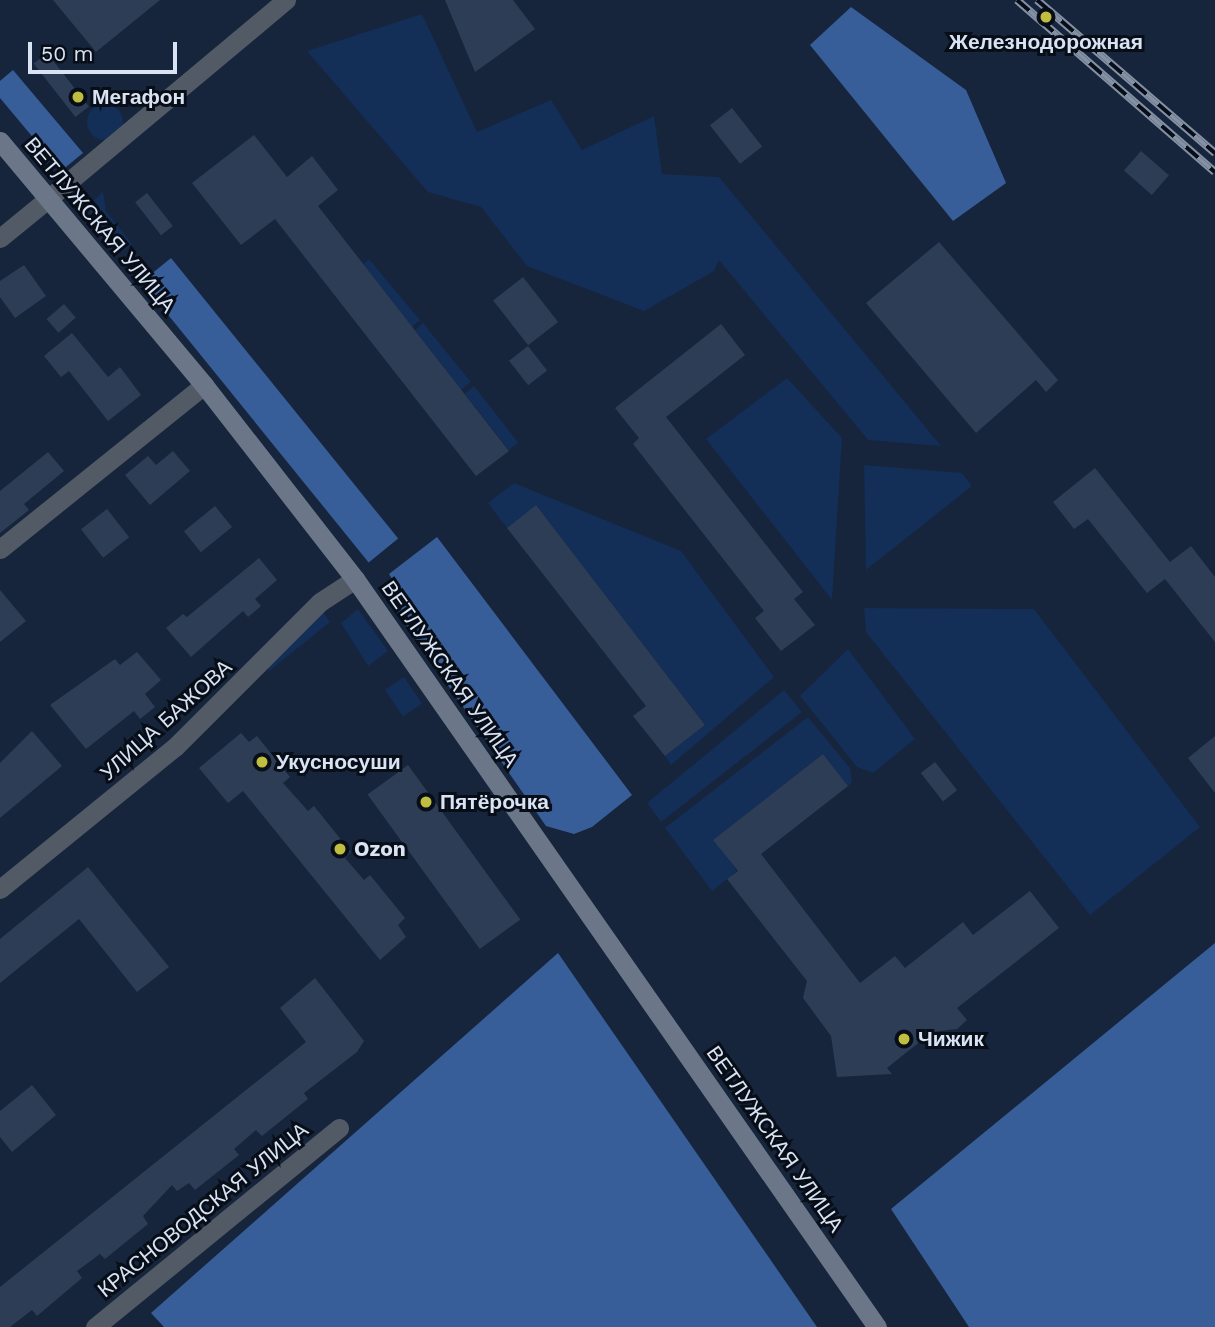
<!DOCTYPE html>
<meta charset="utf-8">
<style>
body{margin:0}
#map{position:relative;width:1215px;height:1327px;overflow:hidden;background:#16253c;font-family:"Work Sans",sans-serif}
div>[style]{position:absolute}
.green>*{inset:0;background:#132e57;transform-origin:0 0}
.round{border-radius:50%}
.forest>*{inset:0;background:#385e99;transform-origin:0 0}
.building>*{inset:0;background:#2d3d55;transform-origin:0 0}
.minor>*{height:19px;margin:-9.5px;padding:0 9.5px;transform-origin:9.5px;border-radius:9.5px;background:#525a65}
.tertiary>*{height:19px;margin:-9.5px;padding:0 9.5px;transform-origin:9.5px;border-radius:9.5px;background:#525a65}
.secondary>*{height:19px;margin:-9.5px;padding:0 9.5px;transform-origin:9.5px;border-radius:9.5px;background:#6b7789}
.rail>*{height:8px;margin-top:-4px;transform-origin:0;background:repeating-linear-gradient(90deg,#080e18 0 16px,#8490a3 0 32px);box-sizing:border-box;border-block:2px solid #8490a3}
.dots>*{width:19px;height:19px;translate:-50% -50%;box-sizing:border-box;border:4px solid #080e18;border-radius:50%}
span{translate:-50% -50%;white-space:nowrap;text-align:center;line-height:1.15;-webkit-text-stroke:6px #080e18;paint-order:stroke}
.poi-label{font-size:21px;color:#d9e3f3;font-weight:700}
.left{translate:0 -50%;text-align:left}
.street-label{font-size:21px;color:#d9e3f3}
.scale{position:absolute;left:28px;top:42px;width:149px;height:32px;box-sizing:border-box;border:4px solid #d9e3f3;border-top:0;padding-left:9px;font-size:21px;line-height:24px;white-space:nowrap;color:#d9e3f3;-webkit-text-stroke:5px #080e18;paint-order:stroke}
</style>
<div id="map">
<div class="green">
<div style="clip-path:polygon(422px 14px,477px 132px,551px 100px,582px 150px,654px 116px,662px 174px,719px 177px,941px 446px,868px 440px,719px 260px,714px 271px,644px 311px,527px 266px,481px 207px,428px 192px,307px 51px)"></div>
<div class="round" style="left:87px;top:104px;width:36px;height:36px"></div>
<div style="clip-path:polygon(103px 192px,106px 211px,132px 244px,122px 252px,86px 207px)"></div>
<div style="clip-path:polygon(369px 259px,420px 320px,412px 327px,363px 264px)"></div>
<div style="clip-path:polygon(423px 323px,471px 382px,461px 390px,415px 330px)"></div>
<div style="clip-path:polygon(787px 378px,842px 438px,832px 600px,706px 439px)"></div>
<div style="left:474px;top:386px;width:72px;height:12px;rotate:52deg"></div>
<div style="clip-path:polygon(864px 465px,962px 473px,972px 486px,866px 570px)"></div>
<div style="clip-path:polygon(514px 483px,681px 551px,774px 677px,671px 765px,665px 756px,705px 725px,536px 505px,507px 528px,488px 503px)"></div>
<div style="clip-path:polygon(864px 608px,1034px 609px,1200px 827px,1090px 915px,866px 632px)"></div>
<div style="clip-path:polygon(321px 609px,330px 622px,268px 672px,269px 665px)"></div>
<div style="clip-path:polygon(358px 609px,388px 651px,368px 666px,341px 623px)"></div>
<div style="clip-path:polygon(848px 649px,915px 739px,873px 773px,857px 767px,800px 696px)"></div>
<div style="left:404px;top:677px;width:32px;height:23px;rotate:56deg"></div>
<div style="clip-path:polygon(784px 690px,802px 712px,661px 822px,647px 803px)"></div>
<div style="clip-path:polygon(808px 717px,850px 768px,852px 782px,848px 786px,823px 754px,714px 840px,737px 871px,712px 891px,665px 828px)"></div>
</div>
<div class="forest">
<div style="clip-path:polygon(851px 7px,966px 90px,1006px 183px,953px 221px,810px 45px)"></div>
<div style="clip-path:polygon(13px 70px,83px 153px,61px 171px,0 98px,0 81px)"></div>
<div style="left:171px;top:258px;width:361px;height:38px;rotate:51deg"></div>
<div style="clip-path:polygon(437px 537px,632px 795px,592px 827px,574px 834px,546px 826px,386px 596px,397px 587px,389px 574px)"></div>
<div style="clip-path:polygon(1215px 943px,1215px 1327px,969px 1327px,891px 1209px)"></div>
<div style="clip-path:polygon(558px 953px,817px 1327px,164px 1327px,151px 1313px)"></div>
</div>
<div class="building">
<div style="clip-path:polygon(53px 0,160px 0,96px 52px)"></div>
<div style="clip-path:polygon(445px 0,513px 0,535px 29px,475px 72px)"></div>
<div style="left:47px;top:53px;width:68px;height:17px;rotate:52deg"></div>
<div style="left:732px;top:108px;width:49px;height:28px;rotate:52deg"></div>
<div style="clip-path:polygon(254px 135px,287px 177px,312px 156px,338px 190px,318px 206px,509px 451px,476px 476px,275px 219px,241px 245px,192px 183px)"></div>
<div style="left:1141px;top:151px;width:37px;height:26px;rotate:41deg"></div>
<div style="left:147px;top:193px;width:42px;height:15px;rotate:52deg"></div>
<div style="clip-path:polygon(939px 242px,1058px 380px,1046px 392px,1036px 380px,976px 433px,866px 303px)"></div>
<div style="clip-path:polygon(24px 265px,46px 296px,15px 318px,0 297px,0 281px)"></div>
<div style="left:523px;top:277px;width:57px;height:38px;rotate:52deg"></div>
<div style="left:64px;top:304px;width:18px;height:23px;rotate:49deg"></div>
<div style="clip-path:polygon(721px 324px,745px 355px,666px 417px,803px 592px,794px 599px,815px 625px,781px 651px,755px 618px,764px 611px,633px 444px,639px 438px,615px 408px)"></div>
<div style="clip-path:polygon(72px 333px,108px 377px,120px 367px,141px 395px,108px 421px,69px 371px,61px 377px,44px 356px)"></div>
<div style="left:528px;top:346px;width:31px;height:24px;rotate:52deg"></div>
<div style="clip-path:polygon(173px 451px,190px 471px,150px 505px,125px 475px,148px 456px,156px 465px)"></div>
<div style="clip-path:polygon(48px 452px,64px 471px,24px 504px,29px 510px,0 533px,0 491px)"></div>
<div style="clip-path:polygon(1095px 468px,1170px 562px,1191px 546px,1215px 577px,1215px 642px,1165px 579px,1147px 593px,1088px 519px,1074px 529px,1053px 502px)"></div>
<div style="clip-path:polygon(536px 505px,705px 725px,665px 756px,633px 716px,646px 706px,507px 528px)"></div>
<div style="left:215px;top:506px;width:27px;height:40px;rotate:51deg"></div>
<div style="left:107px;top:509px;width:36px;height:33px;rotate:52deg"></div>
<div style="clip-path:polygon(259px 558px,277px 580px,255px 599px,261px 606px,248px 617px,243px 611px,191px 657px,166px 628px,183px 614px,187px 617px)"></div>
<div style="clip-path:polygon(0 590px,26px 621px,0 642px)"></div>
<div style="clip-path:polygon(137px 652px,161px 680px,145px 694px,155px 707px,140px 719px,134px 711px,86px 749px,50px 705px,115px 659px,120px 665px)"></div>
<div style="clip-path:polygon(32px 731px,62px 766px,0 818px,0 763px)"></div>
<div style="clip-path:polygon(241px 733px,249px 742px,257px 736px,290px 777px,283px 783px,308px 811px,314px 806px,351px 852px,345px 858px,364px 880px,370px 875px,405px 918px,398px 925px,406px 937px,380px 960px,243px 791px,228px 803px,199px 768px)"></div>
<div style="clip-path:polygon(1215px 736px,1215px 793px,1188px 758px)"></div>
<div style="clip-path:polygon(823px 754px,848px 786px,761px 854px,860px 983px,895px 956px,905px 968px,963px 922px,973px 935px,1030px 891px,1059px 928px,957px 1008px,967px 1020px,957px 1029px,932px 1032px,887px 1068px,892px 1074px,837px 1077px,831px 1036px,803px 998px,807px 981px,727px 879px,738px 871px,713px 840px)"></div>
<div style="left:935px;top:762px;width:36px;height:18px;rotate:52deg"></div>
<div style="left:408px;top:765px;width:191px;height:50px;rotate:54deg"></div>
<div style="clip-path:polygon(88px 867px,169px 967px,137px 992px,79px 919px,0 983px,0 939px)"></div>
<div style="clip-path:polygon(315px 978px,364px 1041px,357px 1052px,304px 1093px,308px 1099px,262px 1136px,256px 1130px,234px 1149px,239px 1155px,195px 1190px,189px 1183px,177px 1191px,172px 1185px,143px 1216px,148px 1224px,105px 1259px,100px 1254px,77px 1271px,82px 1278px,37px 1316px,32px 1310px,10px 1327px,0 1327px,0 1287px,306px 1042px,280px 1008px)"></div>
<div style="clip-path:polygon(32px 1085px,56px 1115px,12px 1152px,0 1137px,0 1111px)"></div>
</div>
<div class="minor">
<div style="left:49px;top:198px;width:309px;rotate:-39.9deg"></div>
<div style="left:0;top:549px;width:262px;rotate:-38.8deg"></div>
<div style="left:0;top:889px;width:225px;rotate:-39.1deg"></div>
<div style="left:175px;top:747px;width:205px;rotate:-45deg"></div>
<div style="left:320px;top:602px;width:42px;rotate:-33.3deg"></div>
<div style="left:95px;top:1327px;width:315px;rotate:-39.2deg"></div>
</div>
<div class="tertiary">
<div style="left:0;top:238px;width:63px;rotate:-39.2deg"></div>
</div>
<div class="secondary">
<div style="left:0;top:141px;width:318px;rotate:50.1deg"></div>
<div style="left:204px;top:385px;width:246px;rotate:52.1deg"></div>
<div style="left:355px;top:579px;width:912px;rotate:55.09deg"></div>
</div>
<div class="rail">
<div style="left:1017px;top:0;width:262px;rotate:41deg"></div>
<div style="left:1037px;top:0;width:235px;rotate:40.7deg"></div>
</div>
<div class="dots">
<div style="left:1046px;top:17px;background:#c0be41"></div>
<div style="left:78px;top:97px;background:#c0be41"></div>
<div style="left:262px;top:762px;background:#c0be41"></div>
<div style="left:426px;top:802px;background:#c0be41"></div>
<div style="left:340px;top:849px;background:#c0be41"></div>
<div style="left:904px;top:1039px;background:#c0be41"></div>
</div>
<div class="poi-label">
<span style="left:1046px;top:42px">Железнодорожная</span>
<span class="left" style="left:92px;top:97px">Мегафон</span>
<span class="left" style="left:276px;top:762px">Укусносуши</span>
<span class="left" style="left:440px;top:802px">Пятёрочка</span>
<span class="left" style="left:354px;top:849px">Ozon</span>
<span class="left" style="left:918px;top:1039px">Чижик</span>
</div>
<div class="street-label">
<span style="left:100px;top:225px;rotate:50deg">ВЕТЛУЖСКАЯ УЛИЦА</span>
<span style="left:450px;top:674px;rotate:55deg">ВЕТЛУЖСКАЯ УЛИЦА</span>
<span style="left:166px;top:720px;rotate:-42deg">УЛИЦА БАЖОВА</span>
<span style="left:775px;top:1139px;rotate:55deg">ВЕТЛУЖСКАЯ УЛИЦА</span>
<span style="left:203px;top:1210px;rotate:-39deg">КРАСНОВОДСКАЯ УЛИЦА</span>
</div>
<div class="scale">50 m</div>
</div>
